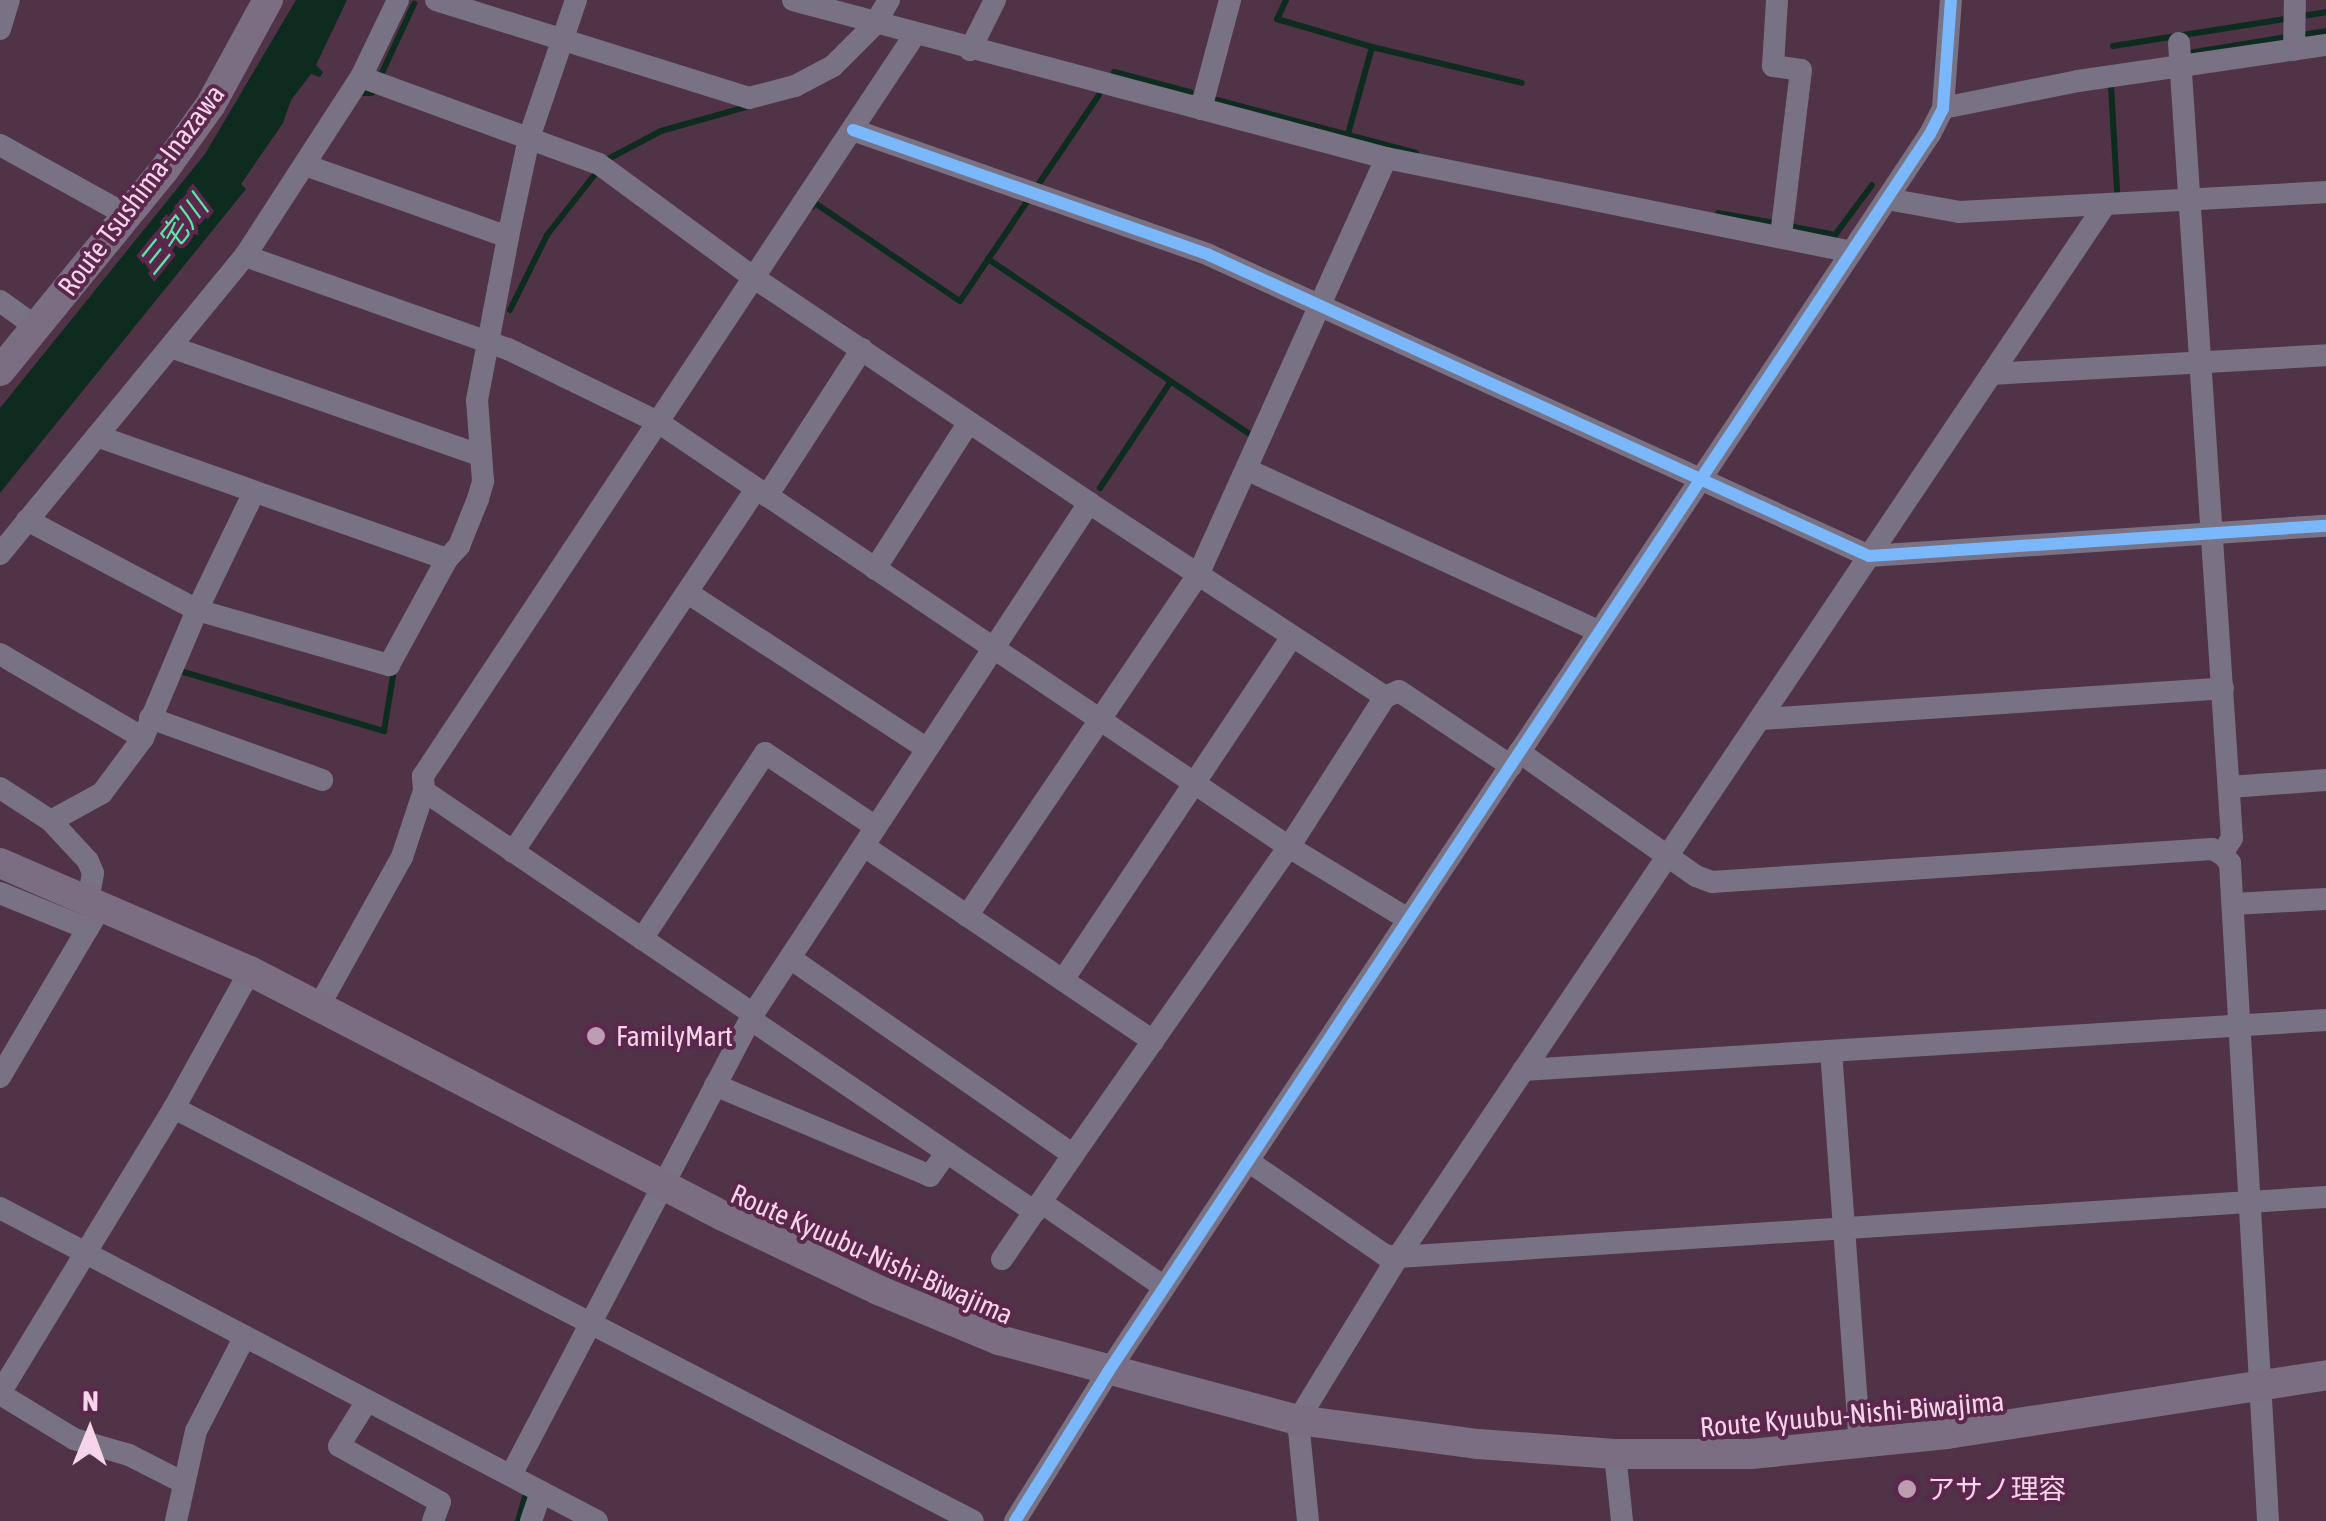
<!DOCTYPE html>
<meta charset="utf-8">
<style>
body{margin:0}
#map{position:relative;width:2326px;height:1521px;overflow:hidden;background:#503347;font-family:"Asap Condensed","Noto Sans JP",sans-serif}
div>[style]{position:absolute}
.water>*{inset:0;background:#0e2b1f}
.stream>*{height:6px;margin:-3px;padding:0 3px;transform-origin:3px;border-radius:3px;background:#0e2b1f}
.minor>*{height:22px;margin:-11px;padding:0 11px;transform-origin:11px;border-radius:11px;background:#797184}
.major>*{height:30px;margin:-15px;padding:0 15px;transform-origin:15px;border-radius:15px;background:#7b6e82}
.cycleway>*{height:12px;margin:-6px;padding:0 6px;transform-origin:6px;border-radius:6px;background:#7ab7fb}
.dots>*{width:28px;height:28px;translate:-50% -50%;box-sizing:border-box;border:5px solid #5c274c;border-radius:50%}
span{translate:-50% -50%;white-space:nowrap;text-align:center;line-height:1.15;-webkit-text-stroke:8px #5c274c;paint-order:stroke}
.street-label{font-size:28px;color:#f6d4e9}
.poi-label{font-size:28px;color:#f6d4e9}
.left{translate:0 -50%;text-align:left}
.water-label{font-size:30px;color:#59e6a6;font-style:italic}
.north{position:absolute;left:40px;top:1381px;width:100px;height:100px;-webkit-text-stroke:8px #5c274c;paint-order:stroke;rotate:1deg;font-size:28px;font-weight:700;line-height:40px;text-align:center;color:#f6d4e9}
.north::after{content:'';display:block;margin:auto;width:35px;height:45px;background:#f6d4e9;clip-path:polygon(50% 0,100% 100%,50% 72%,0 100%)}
</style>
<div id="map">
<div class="water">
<div style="clip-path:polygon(296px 0,347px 0,316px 65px,323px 72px,320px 77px,311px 74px,291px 100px,283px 123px,241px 184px,246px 189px,0 493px,0 408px,205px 154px)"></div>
</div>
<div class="stream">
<div style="left:1286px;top:0;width:21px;rotate:115deg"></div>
<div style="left:1277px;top:19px;width:99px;rotate:16.4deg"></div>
<div style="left:1372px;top:47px;width:90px;rotate:105.4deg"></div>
<div style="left:2302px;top:12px;width:4px;rotate:90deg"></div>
<div style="left:2302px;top:16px;width:24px;rotate:-9deg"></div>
<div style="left:2301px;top:35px;width:25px;rotate:-9deg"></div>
<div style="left:2113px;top:46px;width:174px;rotate:-8.9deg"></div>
<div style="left:1372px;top:47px;width:154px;rotate:13.5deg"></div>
<div style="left:2189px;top:53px;width:99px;rotate:-9.3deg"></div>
<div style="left:1114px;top:72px;width:79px;rotate:14.7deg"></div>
<div style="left:380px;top:77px;width:81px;rotate:-65deg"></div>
<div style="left:2111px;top:86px;width:105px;rotate:86.7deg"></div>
<div style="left:364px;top:93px;width:8px"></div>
<div style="left:1217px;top:100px;width:206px;rotate:14.9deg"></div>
<div style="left:608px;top:159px;width:60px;rotate:-27.8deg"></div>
<div style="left:661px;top:131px;width:88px;rotate:-15.8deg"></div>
<div style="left:1038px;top:185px;width:109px;rotate:-55.9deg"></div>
<div style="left:812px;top:207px;width:5px;rotate:-53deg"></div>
<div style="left:815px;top:203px;width:175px;rotate:34.1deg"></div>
<div style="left:960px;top:301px;width:122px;rotate:-56deg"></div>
<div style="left:1718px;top:213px;width:57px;rotate:10.1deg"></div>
<div style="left:1789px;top:226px;width:47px;rotate:11.1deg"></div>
<div style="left:1835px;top:235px;width:62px;rotate:-53.5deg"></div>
<div style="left:988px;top:259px;width:316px;rotate:33.8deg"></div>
<div style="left:510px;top:310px;width:84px;rotate:-63.7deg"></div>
<div style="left:547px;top:235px;width:79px;rotate:-51.7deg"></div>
<div style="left:1100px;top:488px;width:128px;rotate:-56.4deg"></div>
<div style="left:180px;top:671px;width:213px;rotate:16.4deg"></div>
<div style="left:384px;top:731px;width:56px;rotate:-80.7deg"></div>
<div style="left:518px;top:1521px;width:25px;rotate:-74deg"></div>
</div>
<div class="minor">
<div style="left:436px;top:0;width:328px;rotate:17.4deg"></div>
<div style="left:749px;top:98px;width:48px;rotate:-14.6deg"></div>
<div style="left:795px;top:86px;width:43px;rotate:-27.8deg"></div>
<div style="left:833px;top:66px;width:58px;rotate:-45deg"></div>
<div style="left:874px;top:25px;width:29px;rotate:-59deg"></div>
<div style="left:793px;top:0;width:614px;rotate:14.92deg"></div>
<div style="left:1386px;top:158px;width:472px;rotate:11.4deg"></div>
<div style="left:1777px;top:0;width:66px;rotate:93.5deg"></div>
<div style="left:1773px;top:66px;width:28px;rotate:8deg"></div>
<div style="left:1801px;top:70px;width:167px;rotate:96.9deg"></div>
<div style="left:0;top:29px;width:30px;rotate:-73deg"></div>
<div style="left:2179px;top:43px;width:797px;rotate:86.19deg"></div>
<div style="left:2232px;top:838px;width:19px;rotate:122deg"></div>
<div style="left:970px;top:50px;width:56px;rotate:-63.4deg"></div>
<div style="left:2294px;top:50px;width:50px;rotate:-88.9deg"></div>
<div style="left:361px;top:77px;width:253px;rotate:20.1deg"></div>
<div style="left:599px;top:164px;width:191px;rotate:36.3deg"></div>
<div style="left:753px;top:277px;width:405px;rotate:33.9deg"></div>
<div style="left:1089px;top:503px;width:354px;rotate:33.2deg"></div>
<div style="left:1385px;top:697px;width:15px;rotate:-23deg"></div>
<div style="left:1399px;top:691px;width:135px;rotate:33.8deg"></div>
<div style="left:1943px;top:108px;width:138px;rotate:-11.3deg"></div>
<div style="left:2078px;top:81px;width:251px;rotate:-8.3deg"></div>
<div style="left:1201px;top:109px;width:113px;rotate:-75.1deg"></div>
<div style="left:853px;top:130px;width:377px;rotate:19.3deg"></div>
<div style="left:1209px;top:255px;width:725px;rotate:24.52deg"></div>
<div style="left:1869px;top:556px;width:458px;rotate:-3.8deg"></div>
<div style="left:0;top:145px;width:145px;rotate:28.9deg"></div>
<div style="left:305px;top:165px;width:215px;rotate:19.5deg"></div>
<div style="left:1887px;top:199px;width:73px;rotate:10.2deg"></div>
<div style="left:1959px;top:212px;width:368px;rotate:-3.1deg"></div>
<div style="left:245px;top:256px;width:279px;rotate:19.5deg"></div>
<div style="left:508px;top:349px;width:167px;rotate:26deg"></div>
<div style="left:658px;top:422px;width:761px;rotate:33.96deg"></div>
<div style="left:1289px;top:847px;width:139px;rotate:31.2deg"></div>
<div style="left:0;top:301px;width:44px;rotate:35.8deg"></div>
<div style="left:171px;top:347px;width:327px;rotate:19.3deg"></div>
<div style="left:1991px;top:374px;width:336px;rotate:-3.2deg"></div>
<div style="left:97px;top:436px;width:371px;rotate:19.4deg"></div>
<div style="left:1248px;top:470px;width:387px;rotate:24.7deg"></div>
<div style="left:767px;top:496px;width:175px;rotate:-57.1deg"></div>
<div style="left:27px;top:520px;width:192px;rotate:27.9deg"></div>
<div style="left:197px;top:610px;width:131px;rotate:-64.2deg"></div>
<div style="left:0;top:554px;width:386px;rotate:-50.6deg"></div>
<div style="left:245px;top:256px;width:213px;rotate:-57.1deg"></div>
<div style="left:361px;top:77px;width:85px;rotate:-64.3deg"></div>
<div style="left:875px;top:569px;width:174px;rotate:-57.4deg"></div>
<div style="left:688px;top:593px;width:285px;rotate:33.1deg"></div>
<div style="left:0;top:654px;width:166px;rotate:30.4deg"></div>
<div style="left:150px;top:718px;width:183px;rotate:19.8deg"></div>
<div style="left:1762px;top:719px;width:462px;rotate:-3.8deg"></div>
<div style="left:1519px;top:752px;width:216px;rotate:35deg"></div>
<div style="left:1696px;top:876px;width:17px;rotate:21deg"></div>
<div style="left:1712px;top:882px;width:501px;rotate:-3.78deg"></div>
<div style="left:2212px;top:849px;width:11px;rotate:27deg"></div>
<div style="left:2222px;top:854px;width:12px;rotate:48deg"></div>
<div style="left:2230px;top:863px;width:659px;rotate:86.69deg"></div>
<div style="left:2229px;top:787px;width:97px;rotate:-4.1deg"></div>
<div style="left:0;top:788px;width:61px;rotate:32.9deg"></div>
<div style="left:51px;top:821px;width:58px;rotate:-28.8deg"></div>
<div style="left:102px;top:793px;width:69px;rotate:-53.3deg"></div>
<div style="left:143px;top:738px;width:139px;rotate:-67.1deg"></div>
<div style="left:197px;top:610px;width:200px;rotate:16deg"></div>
<div style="left:389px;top:665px;width:121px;rotate:-61.3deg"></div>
<div style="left:447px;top:559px;width:18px;rotate:-47deg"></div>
<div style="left:459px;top:546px;width:51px;rotate:-68deg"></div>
<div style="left:478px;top:499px;width:19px;rotate:-74deg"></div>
<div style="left:483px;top:481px;width:81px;rotate:-94.2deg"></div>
<div style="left:477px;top:400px;width:166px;rotate:-79.2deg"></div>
<div style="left:508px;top:237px;width:101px;rotate:-78deg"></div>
<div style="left:529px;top:138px;width:146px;rotate:-71.2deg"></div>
<div style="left:424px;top:791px;width:397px;rotate:34.1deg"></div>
<div style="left:51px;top:821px;width:54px;rotate:47.2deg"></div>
<div style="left:88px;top:861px;width:13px;rotate:67deg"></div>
<div style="left:93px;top:873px;width:27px;rotate:100deg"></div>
<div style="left:864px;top:846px;width:349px;rotate:34deg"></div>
<div style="left:513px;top:852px;width:437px;rotate:-56.2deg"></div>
<div style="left:0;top:893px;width:95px;rotate:22.2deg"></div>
<div style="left:2233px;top:904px;width:93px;rotate:-3.1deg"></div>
<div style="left:967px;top:916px;width:412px;rotate:-55.9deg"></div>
<div style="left:1198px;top:575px;width:457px;rotate:-65.7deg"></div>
<div style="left:642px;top:939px;width:223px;rotate:-56.5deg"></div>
<div style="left:765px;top:753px;width:133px;rotate:33.7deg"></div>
<div style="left:790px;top:958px;width:345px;rotate:34.8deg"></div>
<div style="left:1073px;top:1155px;width:126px;rotate:124.3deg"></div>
<div style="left:1063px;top:980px;width:413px;rotate:-56.3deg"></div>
<div style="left:319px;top:1006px;width:171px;rotate:-60.9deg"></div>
<div style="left:402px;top:857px;width:70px;rotate:-71.6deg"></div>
<div style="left:424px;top:791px;width:15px;rotate:-94deg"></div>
<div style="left:423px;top:776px;width:888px;rotate:-56.44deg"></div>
<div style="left:750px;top:1019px;width:344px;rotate:34.1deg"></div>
<div style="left:1831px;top:1051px;width:394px;rotate:85.8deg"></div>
<div style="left:1523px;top:1070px;width:805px;rotate:-3.56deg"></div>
<div style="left:0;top:1077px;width:199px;rotate:-59.4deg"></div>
<div style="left:715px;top:1085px;width:233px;rotate:22.9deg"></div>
<div style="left:930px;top:1176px;width:29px;rotate:-55deg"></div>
<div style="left:174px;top:1108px;width:899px;rotate:27.33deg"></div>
<div style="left:1073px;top:1155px;width:376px;rotate:-55deg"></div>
<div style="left:1289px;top:847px;width:178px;rotate:-57.4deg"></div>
<div style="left:1248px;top:1161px;width:166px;rotate:34.5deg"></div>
<div style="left:1385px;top:1255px;width:13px;rotate:9deg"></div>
<div style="left:1398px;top:1257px;width:930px;rotate:-3.7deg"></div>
<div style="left:1042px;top:1203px;width:148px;rotate:34.5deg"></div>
<div style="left:0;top:1208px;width:674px;rotate:27.67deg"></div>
<div style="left:0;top:1393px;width:334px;rotate:-58.6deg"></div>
<div style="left:174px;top:1108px;width:157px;rotate:-61deg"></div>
<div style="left:0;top:1394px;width:87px;rotate:31.3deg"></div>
<div style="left:74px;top:1439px;width:57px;rotate:16.2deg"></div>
<div style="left:129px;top:1455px;width:59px;rotate:27deg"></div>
<div style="left:367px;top:1401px;width:53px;rotate:121.9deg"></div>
<div style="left:339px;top:1446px;width:115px;rotate:29deg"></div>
<div style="left:440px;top:1502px;width:20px;rotate:110deg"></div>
<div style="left:1615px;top:1454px;width:67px;rotate:84deg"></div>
<div style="left:511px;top:1475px;width:521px;rotate:-62.3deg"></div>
<div style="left:753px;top:1014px;width:612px;rotate:-56.67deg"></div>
<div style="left:176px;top:1521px;width:92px;rotate:-77.5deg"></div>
<div style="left:196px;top:1431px;width:105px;rotate:-62.7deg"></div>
<div style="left:531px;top:1521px;width:31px;rotate:-71deg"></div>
<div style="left:1015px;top:1521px;width:176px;rotate:-58deg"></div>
<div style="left:1108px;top:1372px;width:1486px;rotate:-56.42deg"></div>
<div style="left:1930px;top:134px;width:29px;rotate:-63deg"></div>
<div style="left:1943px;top:108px;width:108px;rotate:-85.8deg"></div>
<div style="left:1308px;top:1521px;width:101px;rotate:-95.7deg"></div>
<div style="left:1298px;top:1420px;width:191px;rotate:-58.5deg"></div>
<div style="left:1398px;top:1257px;width:1267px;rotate:-56.1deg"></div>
</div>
<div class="major">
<div style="left:0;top:371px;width:259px;rotate:-50.8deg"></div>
<div style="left:164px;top:170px;width:81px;rotate:-54.5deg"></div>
<div style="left:211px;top:104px;width:119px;rotate:-61.3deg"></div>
<div style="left:0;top:863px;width:272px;rotate:23.4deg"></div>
<div style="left:250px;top:971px;width:533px;rotate:27.38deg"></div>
<div style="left:723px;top:1216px;width:172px;rotate:25.5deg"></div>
<div style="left:878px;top:1290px;width:131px;rotate:22.5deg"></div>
<div style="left:999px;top:1340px;width:310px;rotate:15deg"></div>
<div style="left:1298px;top:1420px;width:182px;rotate:7.6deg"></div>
<div style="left:1478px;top:1444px;width:137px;rotate:4.2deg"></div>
<div style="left:1615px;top:1454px;width:136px"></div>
<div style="left:1751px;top:1454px;width:197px;rotate:-5.8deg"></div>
<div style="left:1947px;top:1434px;width:384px;rotate:-8.8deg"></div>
</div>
<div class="cycleway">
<div style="left:853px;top:130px;width:377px;rotate:19.3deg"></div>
<div style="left:1209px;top:255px;width:725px;rotate:24.52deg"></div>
<div style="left:1869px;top:556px;width:458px;rotate:-3.8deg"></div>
<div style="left:1015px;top:1521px;width:176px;rotate:-58deg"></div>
<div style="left:1108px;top:1372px;width:1486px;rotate:-56.42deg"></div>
<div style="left:1930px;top:134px;width:29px;rotate:-63deg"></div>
<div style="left:1943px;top:108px;width:108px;rotate:-85.8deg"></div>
</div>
<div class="dots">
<div style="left:596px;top:1036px;background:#bc9cb0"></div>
<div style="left:1907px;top:1489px;background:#bc9cb0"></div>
</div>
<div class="street-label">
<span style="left:141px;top:190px;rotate:-53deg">Route Tsushima-Inazawa</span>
<span style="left:872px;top:1254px;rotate:24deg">Route Kyuubu-Nishi-Biwajima</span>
<span style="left:1852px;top:1414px;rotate:-5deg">Route Kyuubu-Nishi-Biwajima</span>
</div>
<div class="poi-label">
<span class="left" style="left:616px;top:1036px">FamilyMart</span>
<span class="left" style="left:1927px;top:1489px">アサノ理容</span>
</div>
<div class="water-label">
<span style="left:173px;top:235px;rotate:-51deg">三宅川</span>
</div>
<div class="north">N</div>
</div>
